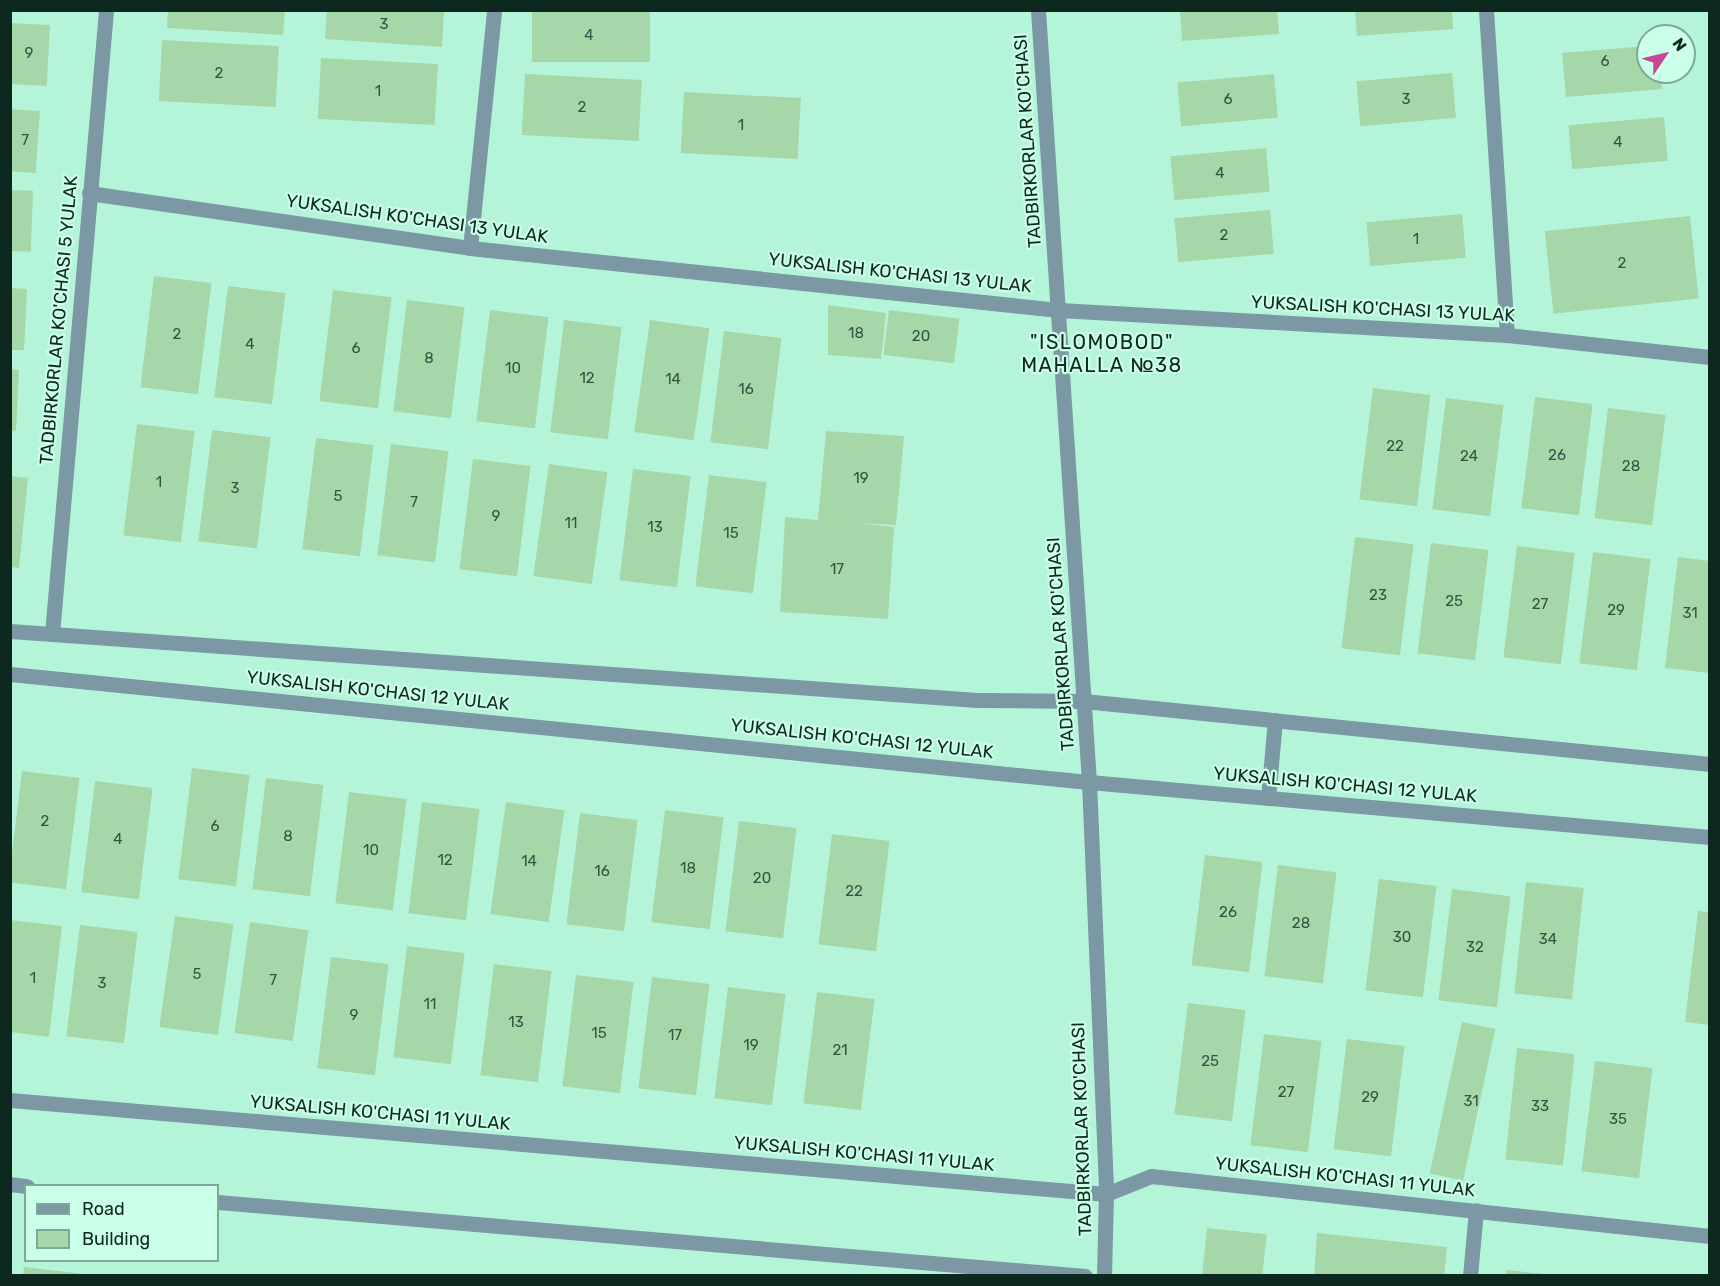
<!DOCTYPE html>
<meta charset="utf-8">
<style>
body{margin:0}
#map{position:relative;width:1720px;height:1286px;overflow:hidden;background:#b4f5d9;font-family:Rubik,sans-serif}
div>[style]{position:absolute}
.building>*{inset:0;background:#a6d7a9;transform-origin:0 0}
.minor>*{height:15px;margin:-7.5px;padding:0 7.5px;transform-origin:7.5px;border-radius:7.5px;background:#7b98a4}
span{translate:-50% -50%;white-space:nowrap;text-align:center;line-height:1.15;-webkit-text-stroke:4.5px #cbffe8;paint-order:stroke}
.number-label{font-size:15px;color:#335441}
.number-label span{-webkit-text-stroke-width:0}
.street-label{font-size:18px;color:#0d281e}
.neighbourhood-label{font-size:20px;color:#0d281e;letter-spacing:1.5px}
.frame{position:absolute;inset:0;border:12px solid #0d281e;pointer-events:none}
.legend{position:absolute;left:24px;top:1184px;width:195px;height:78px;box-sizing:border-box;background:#cbffe8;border:2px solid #7fa997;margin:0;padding:8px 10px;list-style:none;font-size:18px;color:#0d281e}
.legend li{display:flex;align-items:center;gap:12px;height:30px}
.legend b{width:30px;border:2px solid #7fa997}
.north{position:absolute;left:1636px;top:24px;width:60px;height:60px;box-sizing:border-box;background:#cbffe8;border:2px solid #7fa997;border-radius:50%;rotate:55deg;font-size:16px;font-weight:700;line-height:24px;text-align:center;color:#0d281e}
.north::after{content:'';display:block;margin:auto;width:21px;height:27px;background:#c74896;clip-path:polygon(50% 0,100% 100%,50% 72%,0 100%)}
</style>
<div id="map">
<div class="building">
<div style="clip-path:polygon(168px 10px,285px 10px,283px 35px,167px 28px)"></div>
<div style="clip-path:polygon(327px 10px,444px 10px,442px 47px,325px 39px)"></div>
<div style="left:532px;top:10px;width:118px;height:52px"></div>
<div style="clip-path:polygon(1180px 10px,1277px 10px,1279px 34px,1182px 41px)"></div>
<div style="clip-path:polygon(1355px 10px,1452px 10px,1453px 29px,1357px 36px)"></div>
<div style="left:10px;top:23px;width:40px;height:61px;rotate:3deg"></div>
<div style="left:162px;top:40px;width:117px;height:61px;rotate:3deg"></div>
<div style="clip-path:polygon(1648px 46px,1648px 72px,1660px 72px,1662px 89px,1566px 97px,1562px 53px)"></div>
<div style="left:321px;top:58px;width:117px;height:61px;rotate:3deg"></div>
<div style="left:1452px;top:73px;width:45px;height:96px;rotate:85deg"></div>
<div style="left:525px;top:74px;width:117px;height:61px;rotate:3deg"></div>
<div style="left:1274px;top:74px;width:44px;height:97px;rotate:85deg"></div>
<div style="left:684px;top:92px;width:117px;height:61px;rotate:3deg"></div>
<div style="left:10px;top:109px;width:30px;height:62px;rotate:4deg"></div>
<div style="left:1664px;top:117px;width:44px;height:96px;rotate:85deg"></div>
<div style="left:1266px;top:148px;width:44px;height:96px;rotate:85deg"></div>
<div style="left:10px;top:190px;width:23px;height:61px;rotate:2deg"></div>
<div style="left:1270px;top:210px;width:44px;height:96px;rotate:85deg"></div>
<div style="left:1462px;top:214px;width:44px;height:96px;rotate:85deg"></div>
<div style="left:1690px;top:216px;width:83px;height:146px;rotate:84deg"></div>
<div style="left:154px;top:276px;width:58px;height:112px;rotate:7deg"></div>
<div style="left:228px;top:286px;width:58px;height:112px;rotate:7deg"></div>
<div style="clip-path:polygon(10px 288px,27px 289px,24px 350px,10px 350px)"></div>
<div style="left:333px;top:290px;width:59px;height:112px;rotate:7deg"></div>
<div style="left:407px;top:300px;width:58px;height:112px;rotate:7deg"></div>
<div style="clip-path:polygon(828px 305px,886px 313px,881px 359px,828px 355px)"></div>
<div style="left:490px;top:310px;width:59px;height:112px;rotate:7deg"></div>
<div style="left:889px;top:310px;width:71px;height:45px;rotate:7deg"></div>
<div style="left:564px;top:320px;width:58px;height:113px;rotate:7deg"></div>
<div style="left:650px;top:320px;width:60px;height:113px;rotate:8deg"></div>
<div style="left:724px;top:331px;width:58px;height:112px;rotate:7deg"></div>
<div style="clip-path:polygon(10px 369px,19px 370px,16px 431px,10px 430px)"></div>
<div style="left:1373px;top:388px;width:58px;height:112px;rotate:7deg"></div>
<div style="left:1535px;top:397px;width:58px;height:112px;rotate:7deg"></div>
<div style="left:1446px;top:398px;width:58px;height:112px;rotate:7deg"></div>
<div style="left:1608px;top:408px;width:58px;height:111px;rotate:7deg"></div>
<div style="left:137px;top:424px;width:58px;height:112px;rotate:7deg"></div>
<div style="left:212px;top:430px;width:59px;height:112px;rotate:7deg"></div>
<div style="clip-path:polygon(826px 431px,904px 436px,896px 525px,857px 523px,894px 527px,888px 619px,780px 612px,785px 517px,818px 520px)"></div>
<div style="left:316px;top:438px;width:58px;height:112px;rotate:7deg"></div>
<div style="left:391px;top:444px;width:58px;height:112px;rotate:7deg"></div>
<div style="left:473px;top:459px;width:58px;height:111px;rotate:7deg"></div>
<div style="left:549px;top:464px;width:59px;height:113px;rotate:8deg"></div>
<div style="left:633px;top:469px;width:58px;height:112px;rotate:7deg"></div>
<div style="left:709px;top:475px;width:58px;height:112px;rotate:7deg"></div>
<div style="clip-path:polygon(10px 476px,28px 478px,19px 568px,10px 567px)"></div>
<div style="left:1355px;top:537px;width:59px;height:112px;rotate:7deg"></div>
<div style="left:1431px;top:543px;width:58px;height:111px;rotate:7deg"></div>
<div style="left:1517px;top:546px;width:58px;height:112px;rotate:7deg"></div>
<div style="left:1593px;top:552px;width:58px;height:112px;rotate:7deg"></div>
<div style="clip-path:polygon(1678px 557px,1710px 561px,1710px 673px,1665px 668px)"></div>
<div style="left:192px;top:768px;width:58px;height:112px;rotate:7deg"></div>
<div style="left:22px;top:771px;width:58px;height:112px;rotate:7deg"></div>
<div style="left:266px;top:778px;width:58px;height:112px;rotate:7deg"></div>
<div style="left:95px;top:781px;width:58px;height:112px;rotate:7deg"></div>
<div style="left:349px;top:792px;width:58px;height:112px;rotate:7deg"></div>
<div style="left:422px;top:802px;width:58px;height:112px;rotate:7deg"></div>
<div style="left:506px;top:802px;width:59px;height:113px;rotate:8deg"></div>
<div style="left:665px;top:810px;width:59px;height:113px;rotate:7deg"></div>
<div style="left:580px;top:813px;width:58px;height:112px;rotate:7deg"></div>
<div style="left:739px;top:821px;width:58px;height:111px;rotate:7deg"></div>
<div style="left:832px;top:834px;width:58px;height:111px;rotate:7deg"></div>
<div style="left:1205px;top:855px;width:58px;height:111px;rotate:7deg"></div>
<div style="left:1278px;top:865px;width:59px;height:112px;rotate:7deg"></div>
<div style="left:1379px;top:879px;width:58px;height:112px;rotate:7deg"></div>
<div style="left:1526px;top:882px;width:58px;height:112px;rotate:6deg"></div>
<div style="left:1452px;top:889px;width:59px;height:112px;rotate:7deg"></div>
<div style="clip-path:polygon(1698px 911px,1710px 912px,1710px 1025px,1685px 1022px)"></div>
<div style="left:175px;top:916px;width:59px;height:112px;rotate:8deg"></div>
<div style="clip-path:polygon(10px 920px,62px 926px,49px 1037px,10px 1032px)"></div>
<div style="left:250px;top:922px;width:59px;height:112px;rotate:8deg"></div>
<div style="left:80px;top:925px;width:58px;height:112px;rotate:7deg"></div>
<div style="left:407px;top:946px;width:58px;height:112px;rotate:7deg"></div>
<div style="left:331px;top:957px;width:58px;height:112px;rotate:7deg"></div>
<div style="left:494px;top:964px;width:58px;height:112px;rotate:7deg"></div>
<div style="left:576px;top:975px;width:58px;height:112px;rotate:7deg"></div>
<div style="left:652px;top:977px;width:58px;height:112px;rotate:7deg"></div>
<div style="left:728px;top:987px;width:58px;height:112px;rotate:7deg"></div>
<div style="left:817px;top:992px;width:58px;height:112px;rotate:7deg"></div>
<div style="left:1188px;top:1003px;width:58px;height:112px;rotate:7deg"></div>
<div style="left:1462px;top:1022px;width:34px;height:155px;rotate:12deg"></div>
<div style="left:1264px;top:1034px;width:58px;height:112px;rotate:7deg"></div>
<div style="left:1347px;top:1039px;width:58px;height:111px;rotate:7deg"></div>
<div style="left:1517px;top:1048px;width:58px;height:112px;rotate:6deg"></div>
<div style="left:1595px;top:1061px;width:58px;height:111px;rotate:7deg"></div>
<div style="left:1207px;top:1228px;width:60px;height:47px;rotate:6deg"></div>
<div style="clip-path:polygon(1317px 1233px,1447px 1247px,1444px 1276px,1314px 1276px)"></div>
<div style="clip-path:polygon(24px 1267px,84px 1274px,84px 1276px,23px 1276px)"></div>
<div style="clip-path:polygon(1506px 1270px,1544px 1274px,1544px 1276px,1506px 1276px)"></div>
</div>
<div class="minor">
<div style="left:1038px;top:10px;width:774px;rotate:86.22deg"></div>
<div style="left:1089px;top:782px;width:412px;rotate:87.6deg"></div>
<div style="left:1106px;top:1194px;width:82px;rotate:91.4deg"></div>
<div style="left:1486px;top:10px;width:326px;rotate:86.3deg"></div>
<div style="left:89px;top:193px;width:385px;rotate:8.2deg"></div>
<div style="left:470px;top:248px;width:592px;rotate:6.01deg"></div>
<div style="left:1059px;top:310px;width:449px;rotate:3.2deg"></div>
<div style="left:1507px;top:335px;width:204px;rotate:6.2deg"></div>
<div style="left:470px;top:248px;width:239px;rotate:-84.2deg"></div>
<div style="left:10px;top:631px;width:969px;rotate:4.08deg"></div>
<div style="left:977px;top:700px;width:107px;rotate:0.5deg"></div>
<div style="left:1084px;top:701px;width:629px;rotate:5.75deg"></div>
<div style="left:52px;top:634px;width:626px;rotate:-85.05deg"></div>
<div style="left:10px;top:674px;width:1084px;rotate:5.72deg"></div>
<div style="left:1089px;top:782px;width:623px;rotate:5.06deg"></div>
<div style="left:1268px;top:798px;width:78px;rotate:-84.9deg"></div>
<div style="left:10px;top:1100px;width:1100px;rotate:4.9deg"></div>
<div style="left:1106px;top:1194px;width:48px;rotate:-21.8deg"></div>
<div style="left:1151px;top:1176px;width:562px;rotate:6.13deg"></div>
<div style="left:10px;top:1184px;width:17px;rotate:7deg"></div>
<div style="left:218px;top:1202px;width:870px;rotate:4.88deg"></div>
<div style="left:1470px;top:1276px;width:66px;rotate:-84.8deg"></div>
</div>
<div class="number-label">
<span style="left:384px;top:25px">3</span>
<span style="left:589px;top:36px">4</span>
<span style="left:29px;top:54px">9</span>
<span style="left:1605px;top:62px">6</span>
<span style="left:219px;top:74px">2</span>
<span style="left:378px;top:92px">1</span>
<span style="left:1228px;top:100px">6</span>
<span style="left:1406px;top:100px">3</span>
<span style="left:582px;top:108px">2</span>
<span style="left:741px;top:126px">1</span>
<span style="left:25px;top:141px">7</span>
<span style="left:1618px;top:143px">4</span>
<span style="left:1220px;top:174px">4</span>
<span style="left:1224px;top:236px">2</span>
<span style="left:1416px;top:240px">1</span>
<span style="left:1622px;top:264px">2</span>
<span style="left:856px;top:334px">18</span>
<span style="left:177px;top:335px">2</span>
<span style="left:921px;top:337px">20</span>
<span style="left:250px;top:345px">4</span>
<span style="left:356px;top:349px">6</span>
<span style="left:429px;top:359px">8</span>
<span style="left:513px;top:369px">10</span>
<span style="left:587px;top:379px">12</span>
<span style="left:673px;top:380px">14</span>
<span style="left:746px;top:390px">16</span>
<span style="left:1395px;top:447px">22</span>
<span style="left:1557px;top:456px">26</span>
<span style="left:1469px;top:457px">24</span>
<span style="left:1631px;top:467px">28</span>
<span style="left:861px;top:479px">19</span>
<span style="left:159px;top:483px">1</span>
<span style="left:235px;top:489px">3</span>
<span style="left:338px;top:497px">5</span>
<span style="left:414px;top:503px">7</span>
<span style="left:496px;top:517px">9</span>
<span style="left:571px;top:524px">11</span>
<span style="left:655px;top:528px">13</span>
<span style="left:731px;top:534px">15</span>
<span style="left:837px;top:570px">17</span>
<span style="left:1378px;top:596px">23</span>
<span style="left:1454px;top:602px">25</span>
<span style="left:1540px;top:605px">27</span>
<span style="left:1616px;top:611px">29</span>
<span style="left:1690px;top:614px">31</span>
<span style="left:45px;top:822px">2</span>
<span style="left:215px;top:827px">6</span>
<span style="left:288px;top:837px">8</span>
<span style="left:118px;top:840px">4</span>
<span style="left:371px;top:851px">10</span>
<span style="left:445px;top:861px">12</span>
<span style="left:529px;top:862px">14</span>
<span style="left:688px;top:869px">18</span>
<span style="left:602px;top:872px">16</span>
<span style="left:762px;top:879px">20</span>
<span style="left:854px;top:892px">22</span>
<span style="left:1228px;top:913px">26</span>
<span style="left:1301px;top:924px">28</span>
<span style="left:1402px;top:938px">30</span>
<span style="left:1548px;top:940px">34</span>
<span style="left:1475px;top:948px">32</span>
<span style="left:197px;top:975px">5</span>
<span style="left:33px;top:979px">1</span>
<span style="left:273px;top:981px">7</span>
<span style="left:102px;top:984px">3</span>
<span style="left:430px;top:1005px">11</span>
<span style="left:354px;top:1016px">9</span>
<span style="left:516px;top:1023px">13</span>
<span style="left:599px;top:1034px">15</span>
<span style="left:675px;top:1036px">17</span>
<span style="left:751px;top:1046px">19</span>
<span style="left:840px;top:1051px">21</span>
<span style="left:1210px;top:1062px">25</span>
<span style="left:1286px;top:1093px">27</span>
<span style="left:1370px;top:1098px">29</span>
<span style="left:1471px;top:1102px">31</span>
<span style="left:1540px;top:1107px">33</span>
<span style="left:1618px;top:1120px">35</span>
</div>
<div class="street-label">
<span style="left:1028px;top:141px;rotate:-94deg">TADBIRKORLAR KO'CHASI</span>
<span style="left:417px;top:219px;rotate:8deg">YUKSALISH KO'CHASI 13 YULAK</span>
<span style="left:900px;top:273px;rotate:6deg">YUKSALISH KO'CHASI 13 YULAK</span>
<span style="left:1383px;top:309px;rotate:3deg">YUKSALISH KO'CHASI 13 YULAK</span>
<span style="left:59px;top:320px;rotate:-85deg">TADBIRKORLAR KO'CHASI 5 YULAK</span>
<span style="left:1061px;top:644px;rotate:-94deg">TADBIRKORLAR KO'CHASI</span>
<span style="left:378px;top:691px;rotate:6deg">YUKSALISH KO'CHASI 12 YULAK</span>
<span style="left:862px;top:739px;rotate:6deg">YUKSALISH KO'CHASI 12 YULAK</span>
<span style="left:1345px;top:785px;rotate:5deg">YUKSALISH KO'CHASI 12 YULAK</span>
<span style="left:380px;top:1113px;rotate:5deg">YUKSALISH KO'CHASI 11 YULAK</span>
<span style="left:1082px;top:1129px;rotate:-92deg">TADBIRKORLAR KO'CHASI</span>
<span style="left:864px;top:1154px;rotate:5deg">YUKSALISH KO'CHASI 11 YULAK</span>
<span style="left:1345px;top:1177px;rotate:6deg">YUKSALISH KO'CHASI 11 YULAK</span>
</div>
<div class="neighbourhood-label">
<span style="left:1102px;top:354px">"ISLOMOBOD"<br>MAHALLA №38</span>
</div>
<div class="frame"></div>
<ul class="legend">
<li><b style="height:8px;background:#7b98a4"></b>Road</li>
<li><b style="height:16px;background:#a6d7a9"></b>Building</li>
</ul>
<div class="north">N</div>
</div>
